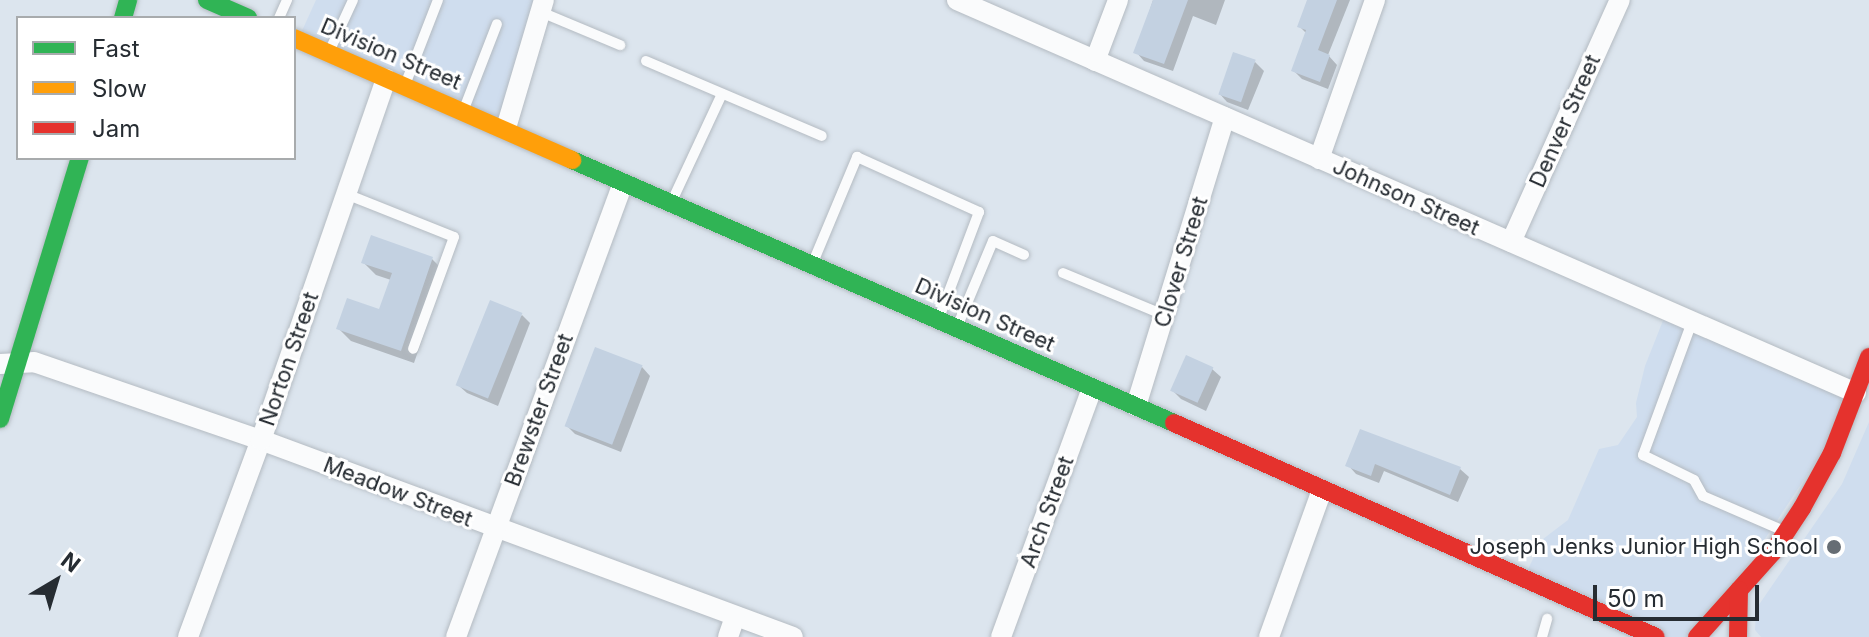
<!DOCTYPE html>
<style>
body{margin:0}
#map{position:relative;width:1869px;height:637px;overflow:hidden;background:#dce5ee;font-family:Inter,sans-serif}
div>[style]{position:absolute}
.built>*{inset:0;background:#cfddee}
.shadow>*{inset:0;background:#0003}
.building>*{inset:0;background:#c3d1e1;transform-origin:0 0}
.roads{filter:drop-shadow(0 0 2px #b4bbc2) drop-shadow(0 0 2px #b4bbc2)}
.lane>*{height:10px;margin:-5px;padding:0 5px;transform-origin:5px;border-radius:5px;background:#fafbfc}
.street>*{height:20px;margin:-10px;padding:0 10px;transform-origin:10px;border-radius:10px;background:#fafbfc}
.fast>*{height:18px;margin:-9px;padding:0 9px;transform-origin:9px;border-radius:9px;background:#30b455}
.slow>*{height:18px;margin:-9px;padding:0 9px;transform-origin:9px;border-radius:9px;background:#ff9f0a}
.jam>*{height:18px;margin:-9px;padding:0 9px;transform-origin:9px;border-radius:9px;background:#e5322d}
.dots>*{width:22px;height:22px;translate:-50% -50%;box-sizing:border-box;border:4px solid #fff;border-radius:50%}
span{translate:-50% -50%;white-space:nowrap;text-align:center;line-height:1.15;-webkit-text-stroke:6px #fff;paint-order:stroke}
.street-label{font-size:22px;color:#262c32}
.poi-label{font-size:22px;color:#262c32}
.right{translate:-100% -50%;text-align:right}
.legend{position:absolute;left:16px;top:16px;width:280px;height:144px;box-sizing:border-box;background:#fff;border:2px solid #a8abad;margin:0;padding:10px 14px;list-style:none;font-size:24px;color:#262c32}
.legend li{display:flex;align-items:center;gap:16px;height:40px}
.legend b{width:40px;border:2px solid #a8abad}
.north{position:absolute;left:16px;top:541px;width:80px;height:80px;-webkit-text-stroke:6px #fff;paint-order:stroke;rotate:38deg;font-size:22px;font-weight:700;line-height:32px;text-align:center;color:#262c32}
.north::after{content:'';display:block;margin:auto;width:28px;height:36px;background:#262c32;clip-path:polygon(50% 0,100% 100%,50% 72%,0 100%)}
.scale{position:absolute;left:1593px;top:585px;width:166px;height:36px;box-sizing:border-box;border:4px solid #262c32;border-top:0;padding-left:10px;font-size:24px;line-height:28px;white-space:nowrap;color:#262c32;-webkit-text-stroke:6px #fff;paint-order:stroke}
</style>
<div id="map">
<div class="built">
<div style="clip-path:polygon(316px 0,550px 0,510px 138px,296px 44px)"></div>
<div style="clip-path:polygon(1664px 318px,1854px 396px,1850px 410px,1700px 637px,1629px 637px,1520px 585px,1543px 539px,1568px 520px,1599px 449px,1618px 445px,1637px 417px,1636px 403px,1645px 366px)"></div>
<div style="clip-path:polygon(1869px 422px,1869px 637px,1761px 637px,1755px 630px,1756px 609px,1842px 484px)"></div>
</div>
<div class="shadow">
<div style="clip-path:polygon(1153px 0,1225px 0,1216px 25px,1193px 16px,1173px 71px,1144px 61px,1136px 52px)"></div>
<div style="clip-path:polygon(1308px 0,1350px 0,1328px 55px,1337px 65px,1328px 89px,1302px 79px,1293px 70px,1307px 34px,1299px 26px)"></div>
<div style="clip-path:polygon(1255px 62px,1264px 71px,1248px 110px,1227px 102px,1219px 93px)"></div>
<div style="clip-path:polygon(432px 259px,445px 272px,414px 363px,351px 341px,338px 328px,380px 312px,391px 280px,376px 275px,363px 262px)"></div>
<div style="clip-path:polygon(522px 315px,530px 323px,498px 406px,467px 393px,458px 385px)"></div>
<div style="clip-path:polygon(642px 367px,650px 376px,621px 452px,575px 434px,567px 426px)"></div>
<div style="clip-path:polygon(1212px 369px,1221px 377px,1206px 411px,1181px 399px,1173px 391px)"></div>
<div style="clip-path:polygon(1361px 432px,1460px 469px,1469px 477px,1458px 502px,1384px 471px,1379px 483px,1356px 474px,1348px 465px)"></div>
</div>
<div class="building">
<div style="clip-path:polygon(1153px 0,1188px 0,1164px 64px,1133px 53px)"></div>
<div style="clip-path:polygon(1307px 0,1337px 0,1318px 50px,1330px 55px,1320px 82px,1291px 71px,1306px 30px,1297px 27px)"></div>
<div style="left:1233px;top:52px;width:24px;height:45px;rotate:19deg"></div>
<div style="clip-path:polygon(371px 235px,433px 257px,401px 351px,336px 329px,347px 298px,379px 309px,392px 273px,361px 263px)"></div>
<div style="left:490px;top:300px;width:35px;height:92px;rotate:22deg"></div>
<div style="left:595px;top:347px;width:51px;height:85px;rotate:21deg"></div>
<div style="left:1186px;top:355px;width:30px;height:39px;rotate:24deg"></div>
<div style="clip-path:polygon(1360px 429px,1461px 467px,1450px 495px,1375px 464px,1371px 476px,1345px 466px)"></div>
</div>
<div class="roads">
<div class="lane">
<div style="left:541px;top:12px;width:86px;rotate:22.7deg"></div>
<div style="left:279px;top:18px;width:20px;rotate:-66deg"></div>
<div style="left:329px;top:52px;width:57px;rotate:-65.2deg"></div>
<div style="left:646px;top:61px;width:191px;rotate:23.1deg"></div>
<div style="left:405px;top:85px;width:91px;rotate:-68.8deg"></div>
<div style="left:464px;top:109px;width:91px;rotate:-68.8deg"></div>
<div style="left:346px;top:194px;width:116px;rotate:21.7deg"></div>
<div style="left:454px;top:237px;width:119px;rotate:110.1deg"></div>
<div style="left:672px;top:201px;width:118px;rotate:-65deg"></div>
<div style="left:814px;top:260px;width:112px;rotate:-67.3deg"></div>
<div style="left:857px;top:157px;width:134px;rotate:24.3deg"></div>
<div style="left:979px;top:212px;width:110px;rotate:110.7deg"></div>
<div style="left:1063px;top:273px;width:109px;rotate:22.6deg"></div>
<div style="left:1692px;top:322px;width:142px;rotate:110.2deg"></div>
<div style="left:1643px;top:455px;width:57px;rotate:26.1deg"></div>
<div style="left:1694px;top:480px;width:18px;rotate:61deg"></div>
<div style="left:1703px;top:496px;width:88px;rotate:23.4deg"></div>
<div style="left:957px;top:327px;width:93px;rotate:-67.3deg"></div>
<div style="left:993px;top:241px;width:34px;rotate:24deg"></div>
<div style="left:1542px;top:637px;width:19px;rotate:-74deg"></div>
</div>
<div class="street">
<div style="left:957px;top:0;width:981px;rotate:23.61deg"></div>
<div style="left:1095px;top:61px;width:65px;rotate:-69.3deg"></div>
<div style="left:506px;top:128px;width:134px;rotate:-73.5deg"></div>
<div style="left:1319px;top:159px;width:169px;rotate:-70.6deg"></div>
<div style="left:1511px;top:242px;width:265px;rotate:-65.8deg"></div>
<div style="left:0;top:364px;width:34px;rotate:-3deg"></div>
<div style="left:34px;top:362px;width:240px;rotate:19deg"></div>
<div style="left:261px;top:440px;width:567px;rotate:20.32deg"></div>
<div style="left:1136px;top:406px;width:302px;rotate:-72.9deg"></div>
<div style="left:188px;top:637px;width:210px;rotate:-69.7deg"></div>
<div style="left:261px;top:440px;width:382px;rotate:-70.9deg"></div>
<div style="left:456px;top:637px;width:483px;rotate:-69.8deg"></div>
<div style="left:728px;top:637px;width:21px;rotate:-71deg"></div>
<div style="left:1001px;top:637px;width:265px;rotate:-69.9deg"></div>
<div style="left:1269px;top:637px;width:156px;rotate:-70.2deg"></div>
</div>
<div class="fast">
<div style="left:207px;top:0;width:45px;rotate:23.7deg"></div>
<div style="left:123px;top:18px;width:19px;rotate:-74deg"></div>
<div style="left:572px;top:160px;width:657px;rotate:23.6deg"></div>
<div style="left:0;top:419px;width:273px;rotate:-73deg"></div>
</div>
<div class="slow">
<div style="left:294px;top:38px;width:304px;rotate:23.7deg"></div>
</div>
<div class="jam">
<div style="left:1174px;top:423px;width:527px;rotate:23.94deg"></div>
<div style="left:1697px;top:637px;width:114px;rotate:-48.2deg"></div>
<div style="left:1773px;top:552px;width:53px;rotate:-56.6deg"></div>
<div style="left:1802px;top:508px;width:63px;rotate:-61.4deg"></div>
<div style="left:1832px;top:453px;width:103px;rotate:-68.9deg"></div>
<div style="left:1738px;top:637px;width:47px;rotate:-88.8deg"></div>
</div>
</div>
<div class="dots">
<div style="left:1834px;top:547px;background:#666d74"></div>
</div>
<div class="street-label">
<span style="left:391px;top:54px;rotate:23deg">Division Street</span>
<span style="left:1565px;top:121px;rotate:-66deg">Denver Street</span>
<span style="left:1406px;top:197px;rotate:24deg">Johnson Street</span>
<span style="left:1181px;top:262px;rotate:-73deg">Clover Street</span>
<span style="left:985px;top:315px;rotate:24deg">Division Street</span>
<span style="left:289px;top:359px;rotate:-71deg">Norton Street</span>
<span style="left:539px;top:410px;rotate:-70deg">Brewster Street</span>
<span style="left:398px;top:492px;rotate:21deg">Meadow Street</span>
<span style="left:1047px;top:512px;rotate:-70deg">Arch Street</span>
</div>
<div class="poi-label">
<span class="right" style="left:1818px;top:547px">Joseph Jenks Junior High School</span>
</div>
<ul class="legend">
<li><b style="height:10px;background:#30b455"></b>Fast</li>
<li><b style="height:10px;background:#ff9f0a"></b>Slow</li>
<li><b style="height:10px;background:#e5322d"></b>Jam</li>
</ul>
<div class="north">N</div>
<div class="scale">50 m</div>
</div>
